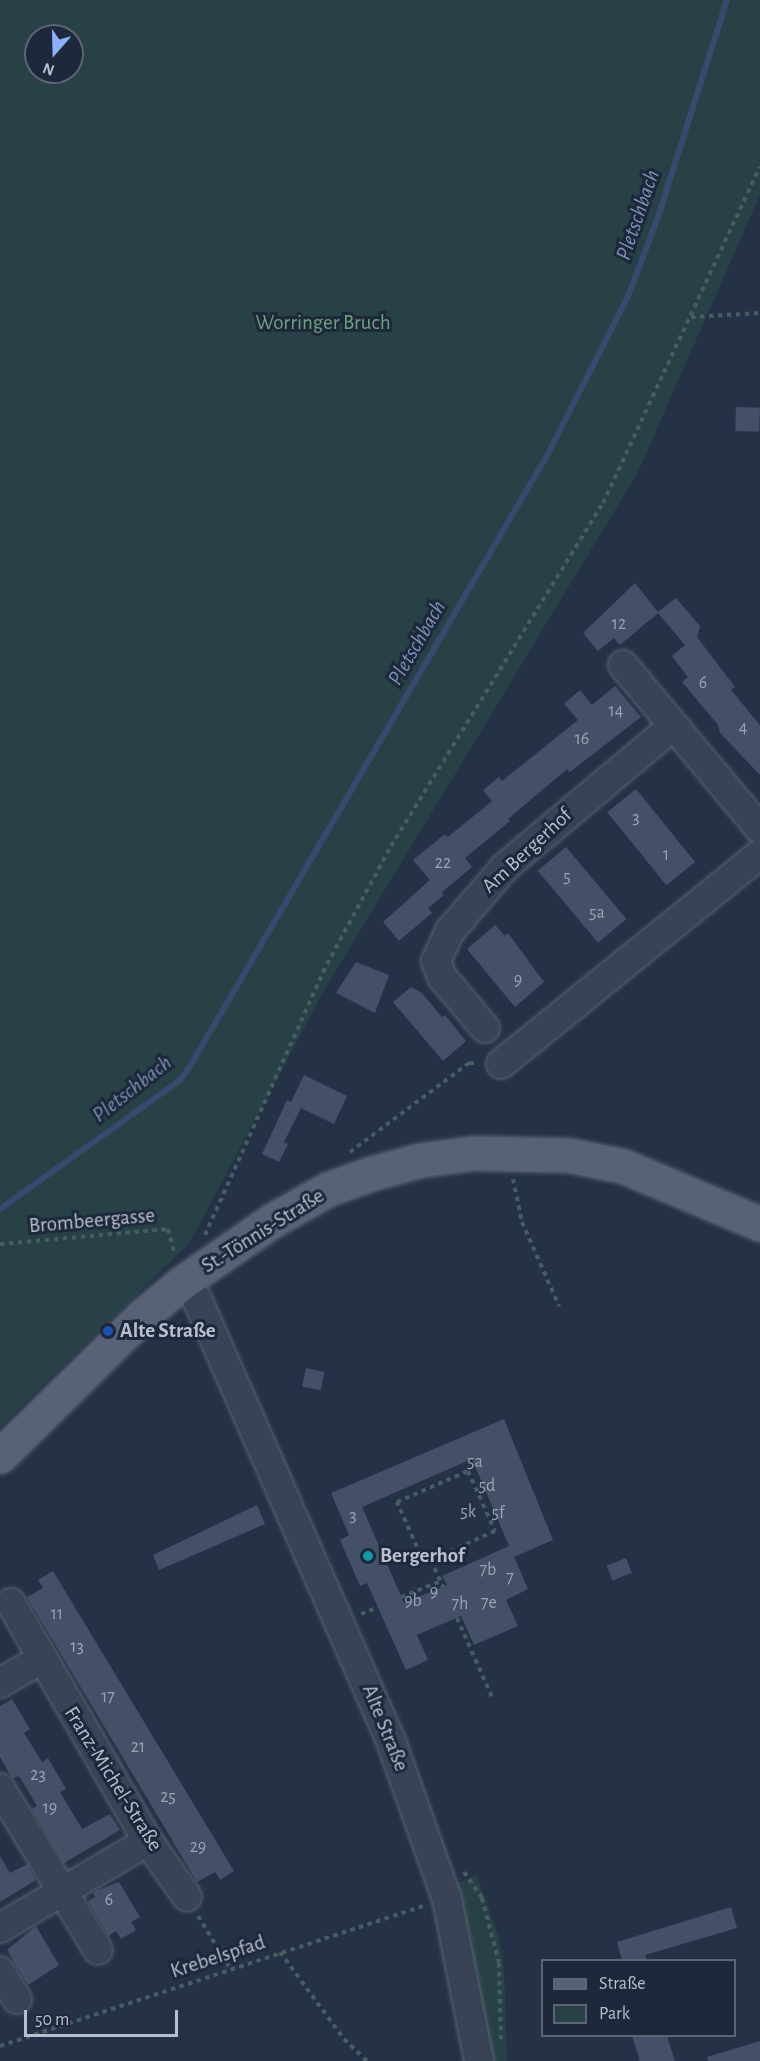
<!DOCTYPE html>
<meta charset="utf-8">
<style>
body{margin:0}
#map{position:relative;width:760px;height:2061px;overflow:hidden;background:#253146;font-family:"Alegreya Sans",sans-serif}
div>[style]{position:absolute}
.green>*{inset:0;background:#274147}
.stream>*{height:6px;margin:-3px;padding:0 3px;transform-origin:3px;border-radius:3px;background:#374a6e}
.building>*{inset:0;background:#445068;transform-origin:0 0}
.path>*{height:4px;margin-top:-2px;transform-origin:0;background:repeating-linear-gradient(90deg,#465e62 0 4.5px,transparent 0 9px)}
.roads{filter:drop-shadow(0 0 2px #596172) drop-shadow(0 0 2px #596172)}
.minor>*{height:28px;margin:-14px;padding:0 14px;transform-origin:14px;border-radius:14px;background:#3a4355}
.major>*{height:33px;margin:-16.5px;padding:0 16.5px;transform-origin:16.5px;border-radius:16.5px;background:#586275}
.dots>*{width:16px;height:16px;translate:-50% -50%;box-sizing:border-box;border:3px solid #1e283b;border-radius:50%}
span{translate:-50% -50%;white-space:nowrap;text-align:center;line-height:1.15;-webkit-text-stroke:6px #1e283b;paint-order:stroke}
.number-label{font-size:18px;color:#9ba3b4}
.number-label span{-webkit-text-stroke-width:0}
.park-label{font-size:21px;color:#6da17d}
.street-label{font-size:21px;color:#b8bfce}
.poi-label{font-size:21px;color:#b8bfce;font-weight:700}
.left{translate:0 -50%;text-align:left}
.water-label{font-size:22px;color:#7c91b8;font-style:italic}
.legend{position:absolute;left:541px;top:1959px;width:195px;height:78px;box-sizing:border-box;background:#1e283b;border:2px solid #5c6476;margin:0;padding:8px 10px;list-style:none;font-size:18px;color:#b8bfce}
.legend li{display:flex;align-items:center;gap:12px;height:30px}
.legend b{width:30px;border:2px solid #5c6476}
.north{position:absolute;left:24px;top:24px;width:60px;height:60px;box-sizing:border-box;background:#1e283b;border:2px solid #5c6476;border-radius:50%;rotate:200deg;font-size:16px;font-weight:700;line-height:24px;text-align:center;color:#b8bfce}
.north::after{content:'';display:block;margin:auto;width:21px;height:27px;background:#8cafff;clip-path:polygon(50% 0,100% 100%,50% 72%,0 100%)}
.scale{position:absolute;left:24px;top:2010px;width:154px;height:27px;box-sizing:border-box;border:3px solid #b8bfce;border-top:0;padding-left:8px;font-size:18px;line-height:21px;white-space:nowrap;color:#b8bfce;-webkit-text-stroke:4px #1e283b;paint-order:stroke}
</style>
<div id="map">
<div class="green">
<div style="clip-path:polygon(evenodd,0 0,760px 0,760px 195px,637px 474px,326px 987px,189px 1244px,0 1427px,0 0,36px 36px,72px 36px,72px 72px,36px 72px,36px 36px)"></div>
<div style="clip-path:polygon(477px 1875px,498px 1934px,504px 1966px,507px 2061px,487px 2061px,454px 1884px)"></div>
</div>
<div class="stream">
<div style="left:0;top:1209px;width:221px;rotate:-35.6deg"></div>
<div style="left:180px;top:1080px;width:15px;rotate:-53deg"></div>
<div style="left:189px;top:1068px;width:713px;rotate:-59.7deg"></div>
<div style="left:549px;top:452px;width:177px;rotate:-63.1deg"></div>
<div style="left:629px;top:294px;width:85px;rotate:-69.4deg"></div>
<div style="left:659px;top:214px;width:225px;rotate:-72.4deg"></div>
</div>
<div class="building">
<div style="left:736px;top:407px;width:24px;height:24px;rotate:2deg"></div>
<div style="clip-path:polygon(635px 583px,658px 612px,676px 598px,700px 626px,697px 637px,735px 687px,731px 690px,760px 725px,760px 775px,720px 733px,718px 725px,682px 682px,688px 677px,672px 656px,685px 645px,658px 613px,620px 645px,614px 638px,598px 651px,583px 633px)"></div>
<div style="clip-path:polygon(615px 686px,641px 717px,570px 772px,567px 769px,508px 819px,510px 821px,465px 858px,472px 867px,442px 892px,444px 895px,428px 908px,432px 913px,399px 941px,383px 922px,430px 880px,413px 860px,445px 834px,448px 837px,492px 801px,483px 790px,499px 777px,502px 781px,578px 720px,564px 704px,580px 690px,592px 705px)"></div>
<div style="left:636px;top:789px;width:94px;height:37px;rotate:51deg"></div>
<div style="left:566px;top:847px;width:94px;height:37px;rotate:50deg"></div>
<div style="clip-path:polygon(495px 925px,505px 936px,508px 933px,544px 982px,515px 1007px,467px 949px)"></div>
<div style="clip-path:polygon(356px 962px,389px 975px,375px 1013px,336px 993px)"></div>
<div style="clip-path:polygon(411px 987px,422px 993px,442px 1017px,445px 1015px,466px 1041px,443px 1061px,393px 1002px)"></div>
<div style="clip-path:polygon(304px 1075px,347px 1096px,334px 1124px,301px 1108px,284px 1142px,288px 1144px,279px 1162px,262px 1154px,287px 1100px,291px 1102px)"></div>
<div style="left:306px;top:1368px;width:19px;height:19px;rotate:12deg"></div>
<div style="clip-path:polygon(evenodd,504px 1419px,553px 1540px,514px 1557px,528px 1589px,506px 1600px,518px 1626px,474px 1645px,461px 1616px,417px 1635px,428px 1660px,406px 1670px,367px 1583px,360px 1586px,340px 1540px,349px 1535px,331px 1493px,504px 1419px,472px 1459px,509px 1546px,442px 1576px,447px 1585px,404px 1603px,362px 1507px,472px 1459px)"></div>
<div style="clip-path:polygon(257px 1505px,265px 1524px,159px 1570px,153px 1555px)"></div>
<div style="left:626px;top:1558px;width:16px;height:21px;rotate:68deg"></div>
<div style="clip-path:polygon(53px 1571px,234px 1871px,220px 1880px,215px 1872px,197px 1882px,194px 1877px,27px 1597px,43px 1588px,38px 1580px)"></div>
<div style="clip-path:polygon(12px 1699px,30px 1729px,24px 1733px,42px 1762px,48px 1758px,66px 1789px,60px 1792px,82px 1829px,110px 1814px,120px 1830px,64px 1863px,32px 1809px,37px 1806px,19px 1776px,12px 1778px,0 1757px,0 1706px)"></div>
<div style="clip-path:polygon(0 1856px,10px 1873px,27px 1864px,36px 1880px,0 1902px)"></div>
<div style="clip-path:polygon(119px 1882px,140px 1917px,131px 1922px,136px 1930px,121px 1939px,116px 1931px,109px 1936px,88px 1901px,95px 1897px,93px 1892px)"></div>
<div style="clip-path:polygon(731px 1907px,737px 1928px,645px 1955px,647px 1960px,622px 1960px,617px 1942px)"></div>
<div style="clip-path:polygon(36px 1926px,59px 1965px,28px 1985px,7px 1950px)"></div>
<div style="clip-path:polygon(632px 2036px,667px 2036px,675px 2061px,640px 2061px)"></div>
<div style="clip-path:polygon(760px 2041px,760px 2061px,708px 2061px,707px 2057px)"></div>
</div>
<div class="path">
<div style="left:691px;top:317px;width:69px;rotate:-3.3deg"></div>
<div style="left:350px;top:1152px;width:149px;rotate:-36.8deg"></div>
<div style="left:469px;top:1063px;width:9px"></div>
<div style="left:513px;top:1179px;width:44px;rotate:78.2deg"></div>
<div style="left:522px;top:1222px;width:92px;rotate:66.2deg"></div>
<div style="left:205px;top:1235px;width:297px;rotate:-65.8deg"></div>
<div style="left:327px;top:964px;width:134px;rotate:-61.5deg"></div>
<div style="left:391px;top:846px;width:403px;rotate:-58.3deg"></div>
<div style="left:603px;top:503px;width:371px;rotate:-65deg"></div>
<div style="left:0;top:1244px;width:169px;rotate:-5.1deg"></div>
<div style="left:168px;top:1229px;width:27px;rotate:75deg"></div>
<div style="left:431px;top:1560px;width:8px;rotate:157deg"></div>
<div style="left:424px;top:1563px;width:67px;rotate:-113.9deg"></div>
<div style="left:397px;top:1502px;width:77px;rotate:-23.6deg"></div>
<div style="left:468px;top:1471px;width:66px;rotate:65.8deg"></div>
<div style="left:495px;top:1531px;width:70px;rotate:155.6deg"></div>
<div style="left:431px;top:1560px;width:30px;rotate:66deg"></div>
<div style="left:401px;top:1597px;width:43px;rotate:-21.8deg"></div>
<div style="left:361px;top:1614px;width:18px;rotate:-22deg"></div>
<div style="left:457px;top:1618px;width:86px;rotate:66.1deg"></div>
<div style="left:464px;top:1872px;width:32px;rotate:55deg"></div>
<div style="left:482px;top:1898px;width:67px;rotate:75.3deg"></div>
<div style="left:499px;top:1963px;width:76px;rotate:88.5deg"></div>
<div style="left:198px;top:1916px;width:61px;rotate:58.4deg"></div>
<div style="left:280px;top:1952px;width:108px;rotate:53.7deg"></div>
<div style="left:344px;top:2039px;width:32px;rotate:44deg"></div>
<div style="left:0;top:2046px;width:449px;rotate:-18.3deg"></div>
</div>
<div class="roads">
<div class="minor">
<div style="left:623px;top:665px;width:214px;rotate:50.1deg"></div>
<div style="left:485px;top:1028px;width:67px;rotate:-130.1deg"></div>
<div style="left:442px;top:977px;width:17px;rotate:-111deg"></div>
<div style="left:436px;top:961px;width:33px;rotate:-65deg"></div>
<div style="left:450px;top:931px;width:84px;rotate:-49.3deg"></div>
<div style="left:505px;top:867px;width:219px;rotate:-40deg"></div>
<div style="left:501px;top:1064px;width:333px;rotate:-39deg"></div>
<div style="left:183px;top:1282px;width:22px;rotate:51deg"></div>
<div style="left:197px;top:1299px;width:486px;rotate:66.3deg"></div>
<div style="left:392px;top:1744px;width:164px;rotate:70.5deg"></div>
<div style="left:447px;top:1899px;width:165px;rotate:78.8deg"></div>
<div style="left:11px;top:1603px;width:275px;rotate:60.1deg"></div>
<div style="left:148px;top:1841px;width:68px;rotate:55.1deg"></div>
<div style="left:0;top:1683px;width:46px;rotate:-29.9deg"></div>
<div style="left:0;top:1788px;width:189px;rotate:58.8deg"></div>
<div style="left:0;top:1928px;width:172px;rotate:-30.4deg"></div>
<div style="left:0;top:1971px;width:33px;rotate:59deg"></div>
</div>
<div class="major">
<div style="left:0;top:1456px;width:199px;rotate:-44.6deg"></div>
<div style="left:142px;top:1316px;width:53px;rotate:-39.7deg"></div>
<div style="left:183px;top:1282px;width:109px;rotate:-34.6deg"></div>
<div style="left:273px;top:1220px;width:63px;rotate:-29.4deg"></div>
<div style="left:328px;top:1189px;width:48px;rotate:-19.6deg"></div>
<div style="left:373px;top:1173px;width:50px;rotate:-15.2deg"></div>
<div style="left:421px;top:1160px;width:52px;rotate:-7.7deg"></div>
<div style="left:473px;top:1153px;width:95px;rotate:1.2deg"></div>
<div style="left:568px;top:1155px;width:56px;rotate:11.3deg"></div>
<div style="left:623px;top:1166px;width:149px;rotate:22.9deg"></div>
</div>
</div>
<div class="dots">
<div style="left:108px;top:1331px;background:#1a4fb4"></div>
<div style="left:368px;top:1556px;background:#0f9aa8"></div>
</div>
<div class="number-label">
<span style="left:619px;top:624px">12</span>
<span style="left:703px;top:683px">6</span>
<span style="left:616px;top:711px">14</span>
<span style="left:743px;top:728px">4</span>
<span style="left:582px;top:739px">16</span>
<span style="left:636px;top:818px">3</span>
<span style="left:666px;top:855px">1</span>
<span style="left:443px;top:863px">22</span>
<span style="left:567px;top:877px">5</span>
<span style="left:597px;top:913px">5a</span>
<span style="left:518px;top:980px">9</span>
<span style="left:475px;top:1462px">5a</span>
<span style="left:487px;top:1486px">5d</span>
<span style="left:468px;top:1512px">5k</span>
<span style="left:498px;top:1513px">5f</span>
<span style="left:353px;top:1516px">3</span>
<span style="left:488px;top:1570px">7b</span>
<span style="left:510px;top:1578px">7</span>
<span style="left:434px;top:1592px">9</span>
<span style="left:413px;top:1601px">9b</span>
<span style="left:489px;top:1603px">7e</span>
<span style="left:460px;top:1604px">7h</span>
<span style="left:57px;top:1614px">11</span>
<span style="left:77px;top:1647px">13</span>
<span style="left:108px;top:1697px">17</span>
<span style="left:138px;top:1747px">21</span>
<span style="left:38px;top:1775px">23</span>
<span style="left:168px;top:1797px">25</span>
<span style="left:50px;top:1808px">19</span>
<span style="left:198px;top:1847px">29</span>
<span style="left:109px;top:1900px">6</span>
</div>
<div class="park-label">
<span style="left:323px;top:323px">Worringer Bruch</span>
</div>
<div class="street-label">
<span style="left:527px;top:851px;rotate:-43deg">Am Bergerhof</span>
<span style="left:92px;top:1221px;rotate:-5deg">Brombeergasse</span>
<span style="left:263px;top:1231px;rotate:-32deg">St.-Tönnis-Straße</span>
<span style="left:385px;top:1728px;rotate:68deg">Alte Straße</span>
<span style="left:113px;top:1779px;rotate:58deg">Franz-Michel-Straße</span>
<span style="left:218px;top:1957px;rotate:-18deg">Krebelspfad</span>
</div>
<div class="poi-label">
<span class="left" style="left:120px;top:1331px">Alte Straße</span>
<span class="left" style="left:380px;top:1556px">Bergerhof</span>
</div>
<div class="water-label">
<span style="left:638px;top:215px;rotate:-71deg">Pletschbach</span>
<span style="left:417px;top:643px;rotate:-60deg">Pletschbach</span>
<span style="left:132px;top:1089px;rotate:-38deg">Pletschbach</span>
</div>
<ul class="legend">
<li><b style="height:8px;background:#586275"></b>Straße</li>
<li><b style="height:16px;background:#274147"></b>Park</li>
</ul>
<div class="north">N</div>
<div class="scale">50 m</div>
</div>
